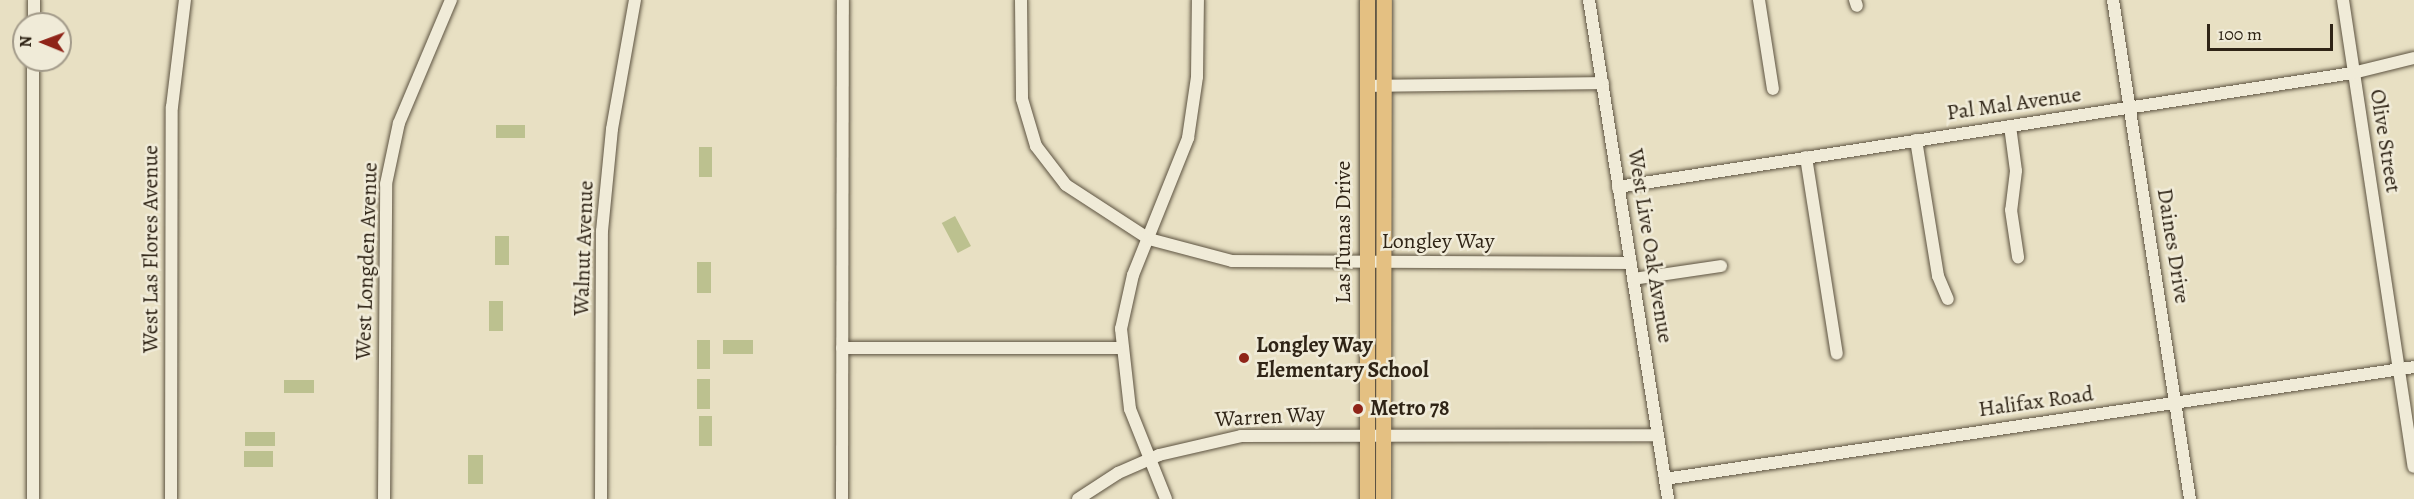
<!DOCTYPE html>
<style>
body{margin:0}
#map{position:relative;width:2414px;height:499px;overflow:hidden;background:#e8e0c3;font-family:Alegreya,serif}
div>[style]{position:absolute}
.green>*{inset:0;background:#bcc18f;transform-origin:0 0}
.roads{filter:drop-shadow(0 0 2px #5d5341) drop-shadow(0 0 2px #5d5341)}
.minor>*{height:12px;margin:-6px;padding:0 6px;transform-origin:6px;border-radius:6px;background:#f0ebd8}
.major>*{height:15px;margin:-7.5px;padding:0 7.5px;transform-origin:7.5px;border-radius:7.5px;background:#e4c082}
.dots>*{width:16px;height:16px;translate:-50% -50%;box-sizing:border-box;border:3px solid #f0ebd8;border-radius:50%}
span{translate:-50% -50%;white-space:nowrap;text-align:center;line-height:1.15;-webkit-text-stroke:5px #f0ebd8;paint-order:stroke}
.street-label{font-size:22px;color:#2f2416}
.poi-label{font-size:22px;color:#2f2416;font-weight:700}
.left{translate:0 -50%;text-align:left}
.north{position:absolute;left:12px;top:12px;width:60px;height:60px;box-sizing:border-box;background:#f0ebd8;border:2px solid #a39b8a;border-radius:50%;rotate:271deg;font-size:16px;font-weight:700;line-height:24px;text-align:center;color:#2f2416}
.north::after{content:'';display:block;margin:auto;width:21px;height:27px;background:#8f2418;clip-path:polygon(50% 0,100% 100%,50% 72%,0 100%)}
.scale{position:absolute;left:2207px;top:24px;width:126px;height:27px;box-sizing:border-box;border:3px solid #2f2416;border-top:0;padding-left:8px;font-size:18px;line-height:21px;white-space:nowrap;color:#2f2416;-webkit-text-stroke:4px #f0ebd8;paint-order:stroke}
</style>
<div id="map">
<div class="green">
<div style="left:496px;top:125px;width:29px;height:13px"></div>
<div style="left:699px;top:147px;width:13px;height:30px"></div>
<div style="left:955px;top:216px;width:34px;height:15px;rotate:62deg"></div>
<div style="left:495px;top:236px;width:14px;height:29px"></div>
<div style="left:697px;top:262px;width:14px;height:31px"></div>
<div style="left:489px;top:301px;width:14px;height:30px"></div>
<div style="left:697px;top:340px;width:13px;height:29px"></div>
<div style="left:723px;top:340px;width:30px;height:14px"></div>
<div style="left:697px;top:379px;width:13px;height:30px"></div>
<div style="left:284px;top:380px;width:30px;height:13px"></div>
<div style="left:699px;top:416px;width:13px;height:30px"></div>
<div style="left:245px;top:432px;width:30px;height:14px"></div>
<div style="left:244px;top:451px;width:29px;height:16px"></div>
<div style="left:468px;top:455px;width:15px;height:29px"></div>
</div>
<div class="roads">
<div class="minor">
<div style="left:1021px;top:0;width:99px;rotate:89.4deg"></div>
<div style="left:1022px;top:99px;width:49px;rotate:73.4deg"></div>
<div style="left:1036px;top:146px;width:49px;rotate:52.4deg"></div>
<div style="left:1066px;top:185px;width:99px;rotate:33deg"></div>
<div style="left:1149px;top:239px;width:86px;rotate:14.8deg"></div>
<div style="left:1232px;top:261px;width:399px;rotate:0.3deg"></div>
<div style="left:1589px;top:0;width:505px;rotate:81deg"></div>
<div style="left:1759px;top:0;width:90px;rotate:81.1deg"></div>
<div style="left:1855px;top:0;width:6px;rotate:72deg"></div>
<div style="left:2113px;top:0;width:505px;rotate:81.23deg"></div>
<div style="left:2343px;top:0;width:472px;rotate:81.4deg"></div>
<div style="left:34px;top:24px;width:24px;rotate:-90deg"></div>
<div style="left:1367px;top:86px;width:236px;rotate:-0.7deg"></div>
<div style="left:2010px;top:126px;width:45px;rotate:82.4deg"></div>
<div style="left:2016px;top:171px;width:39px;rotate:97deg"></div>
<div style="left:2011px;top:210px;width:48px;rotate:81.5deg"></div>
<div style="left:1916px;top:140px;width:138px;rotate:80.8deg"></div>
<div style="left:1938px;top:276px;width:25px;rotate:67deg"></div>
<div style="left:1806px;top:157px;width:199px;rotate:81.1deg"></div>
<div style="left:1618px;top:187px;width:744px;rotate:-8.82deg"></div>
<div style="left:2353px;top:73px;width:63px;rotate:-13.8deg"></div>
<div style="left:1633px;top:279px;width:89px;rotate:-8.4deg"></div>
<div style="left:842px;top:348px;width:279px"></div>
<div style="left:1665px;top:479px;width:757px;rotate:-8.5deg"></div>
<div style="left:33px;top:499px;width:439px;rotate:-90deg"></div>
<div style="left:171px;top:499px;width:392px;rotate:-89.9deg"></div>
<div style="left:172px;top:107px;width:108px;rotate:-83.1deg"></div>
<div style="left:384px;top:499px;width:315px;rotate:-89.6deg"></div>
<div style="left:386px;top:184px;width:62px;rotate:-78deg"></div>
<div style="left:399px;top:123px;width:134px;rotate:-67.1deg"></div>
<div style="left:601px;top:499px;width:268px;rotate:-89.8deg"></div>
<div style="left:602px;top:231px;width:102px;rotate:-84.4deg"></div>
<div style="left:612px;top:129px;width:131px;rotate:-79.9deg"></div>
<div style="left:842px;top:499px;width:499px;rotate:-89.9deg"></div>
<div style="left:1078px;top:499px;width:48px;rotate:-33deg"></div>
<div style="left:1118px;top:473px;width:45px;rotate:-23.7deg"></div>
<div style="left:1159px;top:455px;width:84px;rotate:-13deg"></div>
<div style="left:1241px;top:436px;width:416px;rotate:-0.1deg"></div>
<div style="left:1166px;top:499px;width:97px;rotate:-111.8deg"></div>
<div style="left:1130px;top:409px;width:81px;rotate:-96.4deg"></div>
<div style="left:1121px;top:329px;width:55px;rotate:-77.5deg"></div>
<div style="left:1133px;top:275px;width:148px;rotate:-68.1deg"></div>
<div style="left:1188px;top:138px;width:62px;rotate:-81.6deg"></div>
<div style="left:1197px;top:77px;width:77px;rotate:-89.3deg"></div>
</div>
<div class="major">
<div style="left:1367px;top:499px;width:499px;rotate:-90deg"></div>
<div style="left:1383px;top:499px;width:499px;rotate:-89.9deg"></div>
</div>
</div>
<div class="dots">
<div style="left:1244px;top:358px;background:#8f2418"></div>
<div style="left:1358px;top:409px;background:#8f2418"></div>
</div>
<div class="street-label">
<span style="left:2014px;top:104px;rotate:-8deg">Pal Mal Avenue</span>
<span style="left:2385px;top:141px;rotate:81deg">Olive Street</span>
<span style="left:1344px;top:232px;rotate:-90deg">Las Tunas Drive</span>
<span style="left:1438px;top:242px">Longley Way</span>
<span style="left:1650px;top:246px;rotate:81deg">West Live Oak Avenue</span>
<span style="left:2173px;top:246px;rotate:81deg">Daines Drive</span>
<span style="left:584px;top:248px;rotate:-88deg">Walnut Avenue</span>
<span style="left:151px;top:249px;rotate:-90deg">West Las Flores Avenue</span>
<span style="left:367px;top:261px;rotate:-88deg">West Longden Avenue</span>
<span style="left:2036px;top:402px;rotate:-8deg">Halifax Road</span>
<span style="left:1270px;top:417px;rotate:-3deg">Warren Way</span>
</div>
<div class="poi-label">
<span class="left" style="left:1256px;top:358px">Longley Way<br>Elementary School</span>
<span class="left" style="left:1370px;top:409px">Metro 78</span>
</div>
<div class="north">N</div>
<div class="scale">100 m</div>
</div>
